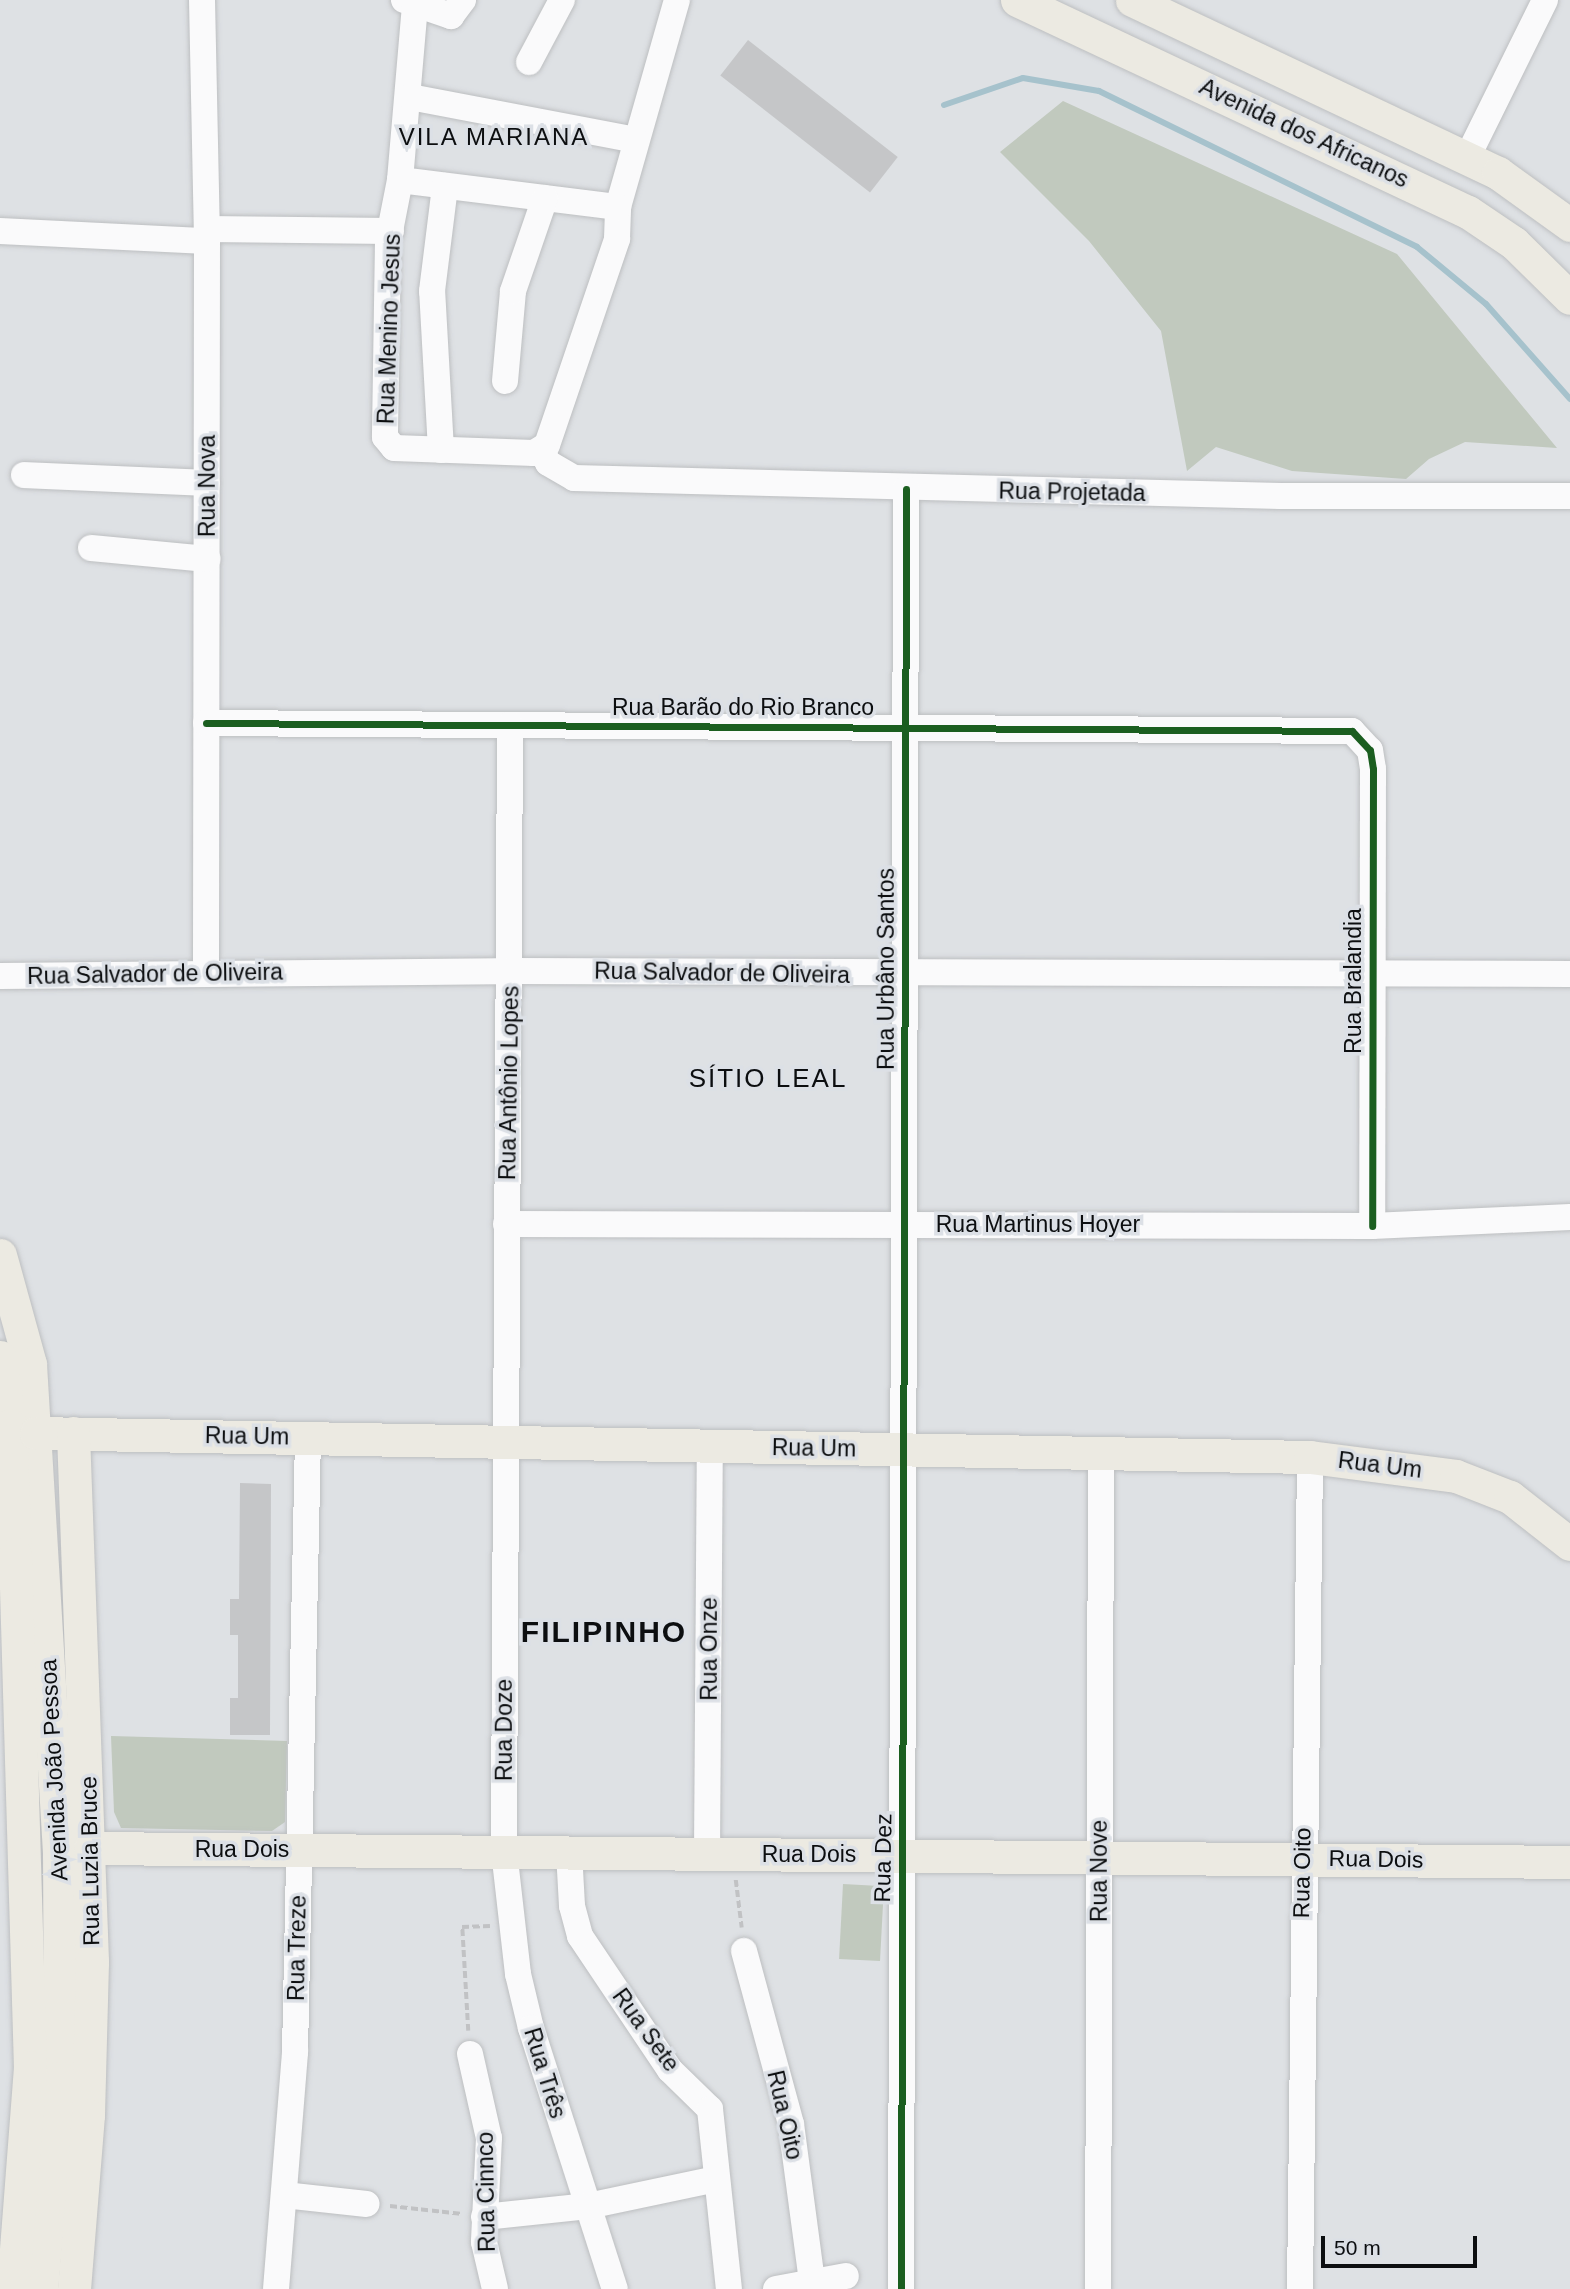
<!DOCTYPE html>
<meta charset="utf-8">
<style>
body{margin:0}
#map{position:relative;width:1570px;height:2289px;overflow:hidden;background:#dee1e4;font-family:Arial,sans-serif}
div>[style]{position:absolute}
.green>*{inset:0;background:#c1c9be;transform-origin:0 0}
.stream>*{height:6px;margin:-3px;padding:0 3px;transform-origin:3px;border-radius:3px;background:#a6c2cc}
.building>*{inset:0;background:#c5c6c8;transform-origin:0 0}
.path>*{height:3.5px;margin-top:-1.75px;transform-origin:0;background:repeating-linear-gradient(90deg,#c1c2c4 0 7px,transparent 0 10.5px)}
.roads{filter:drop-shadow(0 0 2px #bdbfc1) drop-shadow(0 0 2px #bdbfc1)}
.minor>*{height:26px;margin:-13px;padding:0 13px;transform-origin:13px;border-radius:13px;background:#fafafb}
.major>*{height:33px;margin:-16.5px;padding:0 16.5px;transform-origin:16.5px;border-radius:16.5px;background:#eceae2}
.cycleway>*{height:7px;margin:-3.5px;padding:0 3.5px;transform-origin:3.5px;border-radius:3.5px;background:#1b5e20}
span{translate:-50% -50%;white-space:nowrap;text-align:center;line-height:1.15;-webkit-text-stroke:7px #dce0e6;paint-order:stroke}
.street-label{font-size:23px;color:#0c0e10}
.neighbourhood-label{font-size:24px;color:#0c0e10;letter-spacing:2px}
.quarter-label{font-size:26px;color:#0c0e10;letter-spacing:2px}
.district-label{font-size:30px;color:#0c0e10;font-weight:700;letter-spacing:2px}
.scale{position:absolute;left:1321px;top:2236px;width:156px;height:32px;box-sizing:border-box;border:4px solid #0c0e10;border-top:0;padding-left:9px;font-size:21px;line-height:24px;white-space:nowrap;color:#0c0e10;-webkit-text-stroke:5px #dce0e6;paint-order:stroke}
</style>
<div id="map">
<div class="green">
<div style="clip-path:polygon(1063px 101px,1397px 254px,1557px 448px,1465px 442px,1429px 459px,1406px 479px,1292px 471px,1216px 447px,1187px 471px,1161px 331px,1089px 241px,1000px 152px)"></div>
<div style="clip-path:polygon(111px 1736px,287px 1741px,285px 1822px,272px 1831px,121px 1828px,114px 1812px)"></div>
<div style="left:843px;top:1884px;width:41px;height:75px;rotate:3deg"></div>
</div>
<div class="stream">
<div style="left:944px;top:105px;width:83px;rotate:-18.9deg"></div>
<div style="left:1023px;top:78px;width:77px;rotate:9.7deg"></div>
<div style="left:1099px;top:91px;width:354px;rotate:26.1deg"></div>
<div style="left:1417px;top:247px;width:89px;rotate:39.6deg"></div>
<div style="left:1486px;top:304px;width:127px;rotate:48.5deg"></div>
</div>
<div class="building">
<div style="left:748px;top:40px;width:190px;height:45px;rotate:38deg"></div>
<div style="clip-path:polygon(240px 1483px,271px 1484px,270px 1735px,230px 1735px,230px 1698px,238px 1698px,238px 1635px,230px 1635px,230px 1599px,239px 1599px)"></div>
</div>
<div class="path">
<div style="left:736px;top:1880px;width:48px;rotate:82.9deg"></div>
<div style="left:468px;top:2031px;width:104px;rotate:-93.3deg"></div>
<div style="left:462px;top:1927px;width:28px;rotate:-2deg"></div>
<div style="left:390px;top:2206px;width:73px;rotate:6.3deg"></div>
</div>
<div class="roads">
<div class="minor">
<div style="left:202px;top:0;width:241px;rotate:88.8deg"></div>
<div style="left:207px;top:241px;width:731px;rotate:90.08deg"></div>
<div style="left:404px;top:0;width:50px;rotate:18.8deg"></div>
<div style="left:451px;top:16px;width:20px;rotate:-53deg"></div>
<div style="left:415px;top:5px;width:176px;rotate:94.9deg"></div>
<div style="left:400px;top:180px;width:62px;rotate:101.1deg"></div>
<div style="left:388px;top:241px;width:196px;rotate:90.9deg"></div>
<div style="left:385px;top:437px;width:14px;rotate:51deg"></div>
<div style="left:394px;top:448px;width:140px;rotate:2deg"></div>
<div style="left:534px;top:453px;width:15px;rotate:-32deg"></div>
<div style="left:547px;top:445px;width:218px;rotate:-71.2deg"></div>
<div style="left:617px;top:239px;width:32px;rotate:-88deg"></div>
<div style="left:618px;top:207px;width:215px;rotate:-74.1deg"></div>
<div style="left:529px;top:62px;width:70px;rotate:-62deg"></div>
<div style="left:410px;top:97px;width:230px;rotate:10.8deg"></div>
<div style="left:1467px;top:158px;width:176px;rotate:-63.7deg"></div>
<div style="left:400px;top:180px;width:220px;rotate:7.1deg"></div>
<div style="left:207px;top:229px;width:184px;rotate:0.6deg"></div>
<div style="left:0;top:231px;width:207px;rotate:2.8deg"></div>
<div style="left:505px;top:381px;width:90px;rotate:-84.9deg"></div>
<div style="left:513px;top:291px;width:98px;rotate:-71deg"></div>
<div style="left:441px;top:450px;width:159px;rotate:-93.2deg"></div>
<div style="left:432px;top:291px;width:106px;rotate:-82.9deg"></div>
<div style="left:542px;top:451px;width:13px;rotate:63deg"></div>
<div style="left:548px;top:463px;width:30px;rotate:30deg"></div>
<div style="left:574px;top:478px;width:707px;rotate:1.46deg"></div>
<div style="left:1281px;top:496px;width:289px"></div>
<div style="left:24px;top:475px;width:183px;rotate:2.5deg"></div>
<div style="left:91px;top:548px;width:117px;rotate:5.4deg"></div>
<div style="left:206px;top:723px;width:1146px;rotate:0.4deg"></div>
<div style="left:1352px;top:731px;width:26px;rotate:47deg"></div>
<div style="left:1370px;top:750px;width:19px;rotate:81deg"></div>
<div style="left:1373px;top:769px;width:457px;rotate:90.1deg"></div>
<div style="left:510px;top:725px;width:1126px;rotate:90.31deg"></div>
<div style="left:504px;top:1851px;width:124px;rotate:83.5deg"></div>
<div style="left:518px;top:1974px;width:56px;rotate:76.5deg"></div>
<div style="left:531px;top:2028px;width:274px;rotate:72.2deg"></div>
<div style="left:0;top:976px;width:511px;rotate:-0.56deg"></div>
<div style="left:511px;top:971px;width:1059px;rotate:0.16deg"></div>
<div style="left:506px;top:1224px;width:866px;rotate:0.13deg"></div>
<div style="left:1372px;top:1226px;width:198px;rotate:-2.6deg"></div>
<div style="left:569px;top:1852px;width:54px;rotate:86.8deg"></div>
<div style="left:572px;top:1906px;width:31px;rotate:75deg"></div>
<div style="left:580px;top:1936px;width:161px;rotate:56.1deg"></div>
<div style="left:670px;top:2070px;width:56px;rotate:44.3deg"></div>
<div style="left:710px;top:2109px;width:181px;rotate:84deg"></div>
<div style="left:707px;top:1853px;width:407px;rotate:-89.6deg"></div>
<div style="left:744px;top:1951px;width:179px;rotate:74.8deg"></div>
<div style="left:791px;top:2124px;width:158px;rotate:82.4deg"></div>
<div style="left:470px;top:2054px;width:86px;rotate:77.3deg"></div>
<div style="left:489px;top:2138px;width:104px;rotate:92.8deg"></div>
<div style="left:484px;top:2242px;width:48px;rotate:76.8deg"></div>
<div style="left:284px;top:2195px;width:83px;rotate:6.2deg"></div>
<div style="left:484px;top:2217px;width:105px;rotate:-6deg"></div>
<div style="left:588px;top:2206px;width:131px;rotate:-11.9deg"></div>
<div style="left:276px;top:2289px;width:238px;rotate:-85.4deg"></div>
<div style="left:295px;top:2052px;width:614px;rotate:-88.79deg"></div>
<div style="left:776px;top:2289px;width:71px;rotate:-10.5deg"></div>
<div style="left:901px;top:2289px;width:1800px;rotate:-89.84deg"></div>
<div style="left:1098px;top:2289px;width:836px;rotate:-89.79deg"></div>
<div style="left:1300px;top:2289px;width:832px;rotate:-89.31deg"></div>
</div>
<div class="major">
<div style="left:1017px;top:0;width:498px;rotate:25.2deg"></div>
<div style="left:1468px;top:212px;width:55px;rotate:34deg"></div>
<div style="left:1514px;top:243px;width:78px;rotate:44.5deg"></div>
<div style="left:1132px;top:0;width:405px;rotate:25.3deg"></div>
<div style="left:1498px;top:173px;width:89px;rotate:35.8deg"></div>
<div style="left:0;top:1255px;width:113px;rotate:74.6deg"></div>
<div style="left:30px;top:1364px;width:490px;rotate:86.6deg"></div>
<div style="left:59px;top:1853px;width:225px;rotate:89.7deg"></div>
<div style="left:60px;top:2078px;width:212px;rotate:95.1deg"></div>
<div style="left:0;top:1357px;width:69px;rotate:81.6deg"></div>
<div style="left:10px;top:1425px;width:129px;rotate:87.8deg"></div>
<div style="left:15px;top:1554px;width:513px;rotate:88.33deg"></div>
<div style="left:30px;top:2067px;width:223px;rotate:94.4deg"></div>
<div style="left:36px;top:1433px;width:1274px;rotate:1.08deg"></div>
<div style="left:1310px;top:1457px;width:147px;rotate:7.4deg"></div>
<div style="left:1456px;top:1476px;width:58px;rotate:21.3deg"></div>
<div style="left:1510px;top:1497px;width:76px;rotate:38.1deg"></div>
<div style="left:73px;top:1433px;width:529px;rotate:87.94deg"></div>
<div style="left:92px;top:1962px;width:153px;rotate:91.5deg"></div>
<div style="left:88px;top:2115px;width:175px;rotate:94.6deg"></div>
<div style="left:90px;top:1848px;width:1480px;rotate:0.54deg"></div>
</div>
</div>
<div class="cycleway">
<div style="left:206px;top:723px;width:1146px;rotate:0.4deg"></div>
<div style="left:1352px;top:731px;width:26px;rotate:47deg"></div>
<div style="left:1370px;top:750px;width:19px;rotate:81deg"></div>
<div style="left:1373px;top:769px;width:457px;rotate:90.1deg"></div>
<div style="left:901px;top:2289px;width:1800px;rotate:-89.84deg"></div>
</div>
<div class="street-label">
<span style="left:1304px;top:133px;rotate:25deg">Avenida dos Africanos</span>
<span style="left:389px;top:329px;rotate:-88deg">Rua Menino Jesus</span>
<span style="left:207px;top:486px;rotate:-90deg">Rua Nova</span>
<span style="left:1072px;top:492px;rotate:1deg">Rua Projetada</span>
<span style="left:743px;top:707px">Rua Barão do Rio Branco</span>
<span style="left:886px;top:969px;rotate:-90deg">Rua Urbâno Santos</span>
<span style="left:722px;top:973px;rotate:1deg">Rua Salvador de Oliveira</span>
<span style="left:155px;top:974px;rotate:-1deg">Rua Salvador de Oliveira</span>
<span style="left:1353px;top:981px;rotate:-90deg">Rua Bralandia</span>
<span style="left:509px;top:1083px;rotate:-89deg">Rua Antônio Lopes</span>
<span style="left:1038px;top:1224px">Rua Martinus Hoyer</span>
<span style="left:247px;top:1436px;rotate:1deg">Rua Um</span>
<span style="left:814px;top:1448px;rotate:1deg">Rua Um</span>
<span style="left:1380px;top:1465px;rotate:7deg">Rua Um</span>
<span style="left:709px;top:1649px;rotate:-90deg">Rua Onze</span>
<span style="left:504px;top:1730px;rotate:-90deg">Rua Doze</span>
<span style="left:54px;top:1770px;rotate:-93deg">Avenida João Pessoa</span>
<span style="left:242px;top:1849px">Rua Dois</span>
<span style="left:809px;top:1854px">Rua Dois</span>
<span style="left:883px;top:1858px;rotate:-89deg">Rua Dez</span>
<span style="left:1376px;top:1859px;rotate:1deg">Rua Dois</span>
<span style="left:90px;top:1861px;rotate:-91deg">Rua Luzia Bruce</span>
<span style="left:1099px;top:1871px;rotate:-90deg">Rua Nove</span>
<span style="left:1302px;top:1873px;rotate:-89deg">Rua Oito</span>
<span style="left:297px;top:1948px;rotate:-89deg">Rua Treze</span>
<span style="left:646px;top:2030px;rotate:54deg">Rua Sete</span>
<span style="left:545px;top:2073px;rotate:73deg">Rua Três</span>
<span style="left:785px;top:2115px;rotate:77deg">Rua Oito</span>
<span style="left:486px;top:2192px;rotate:-91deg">Rua Cinnco</span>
</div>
<div class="neighbourhood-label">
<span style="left:494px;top:137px">VILA MARIANA</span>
</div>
<div class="quarter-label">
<span style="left:768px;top:1079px">SÍTIO LEAL</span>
</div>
<div class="district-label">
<span style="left:604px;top:1632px">FILIPINHO</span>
</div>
<div class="scale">50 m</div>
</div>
